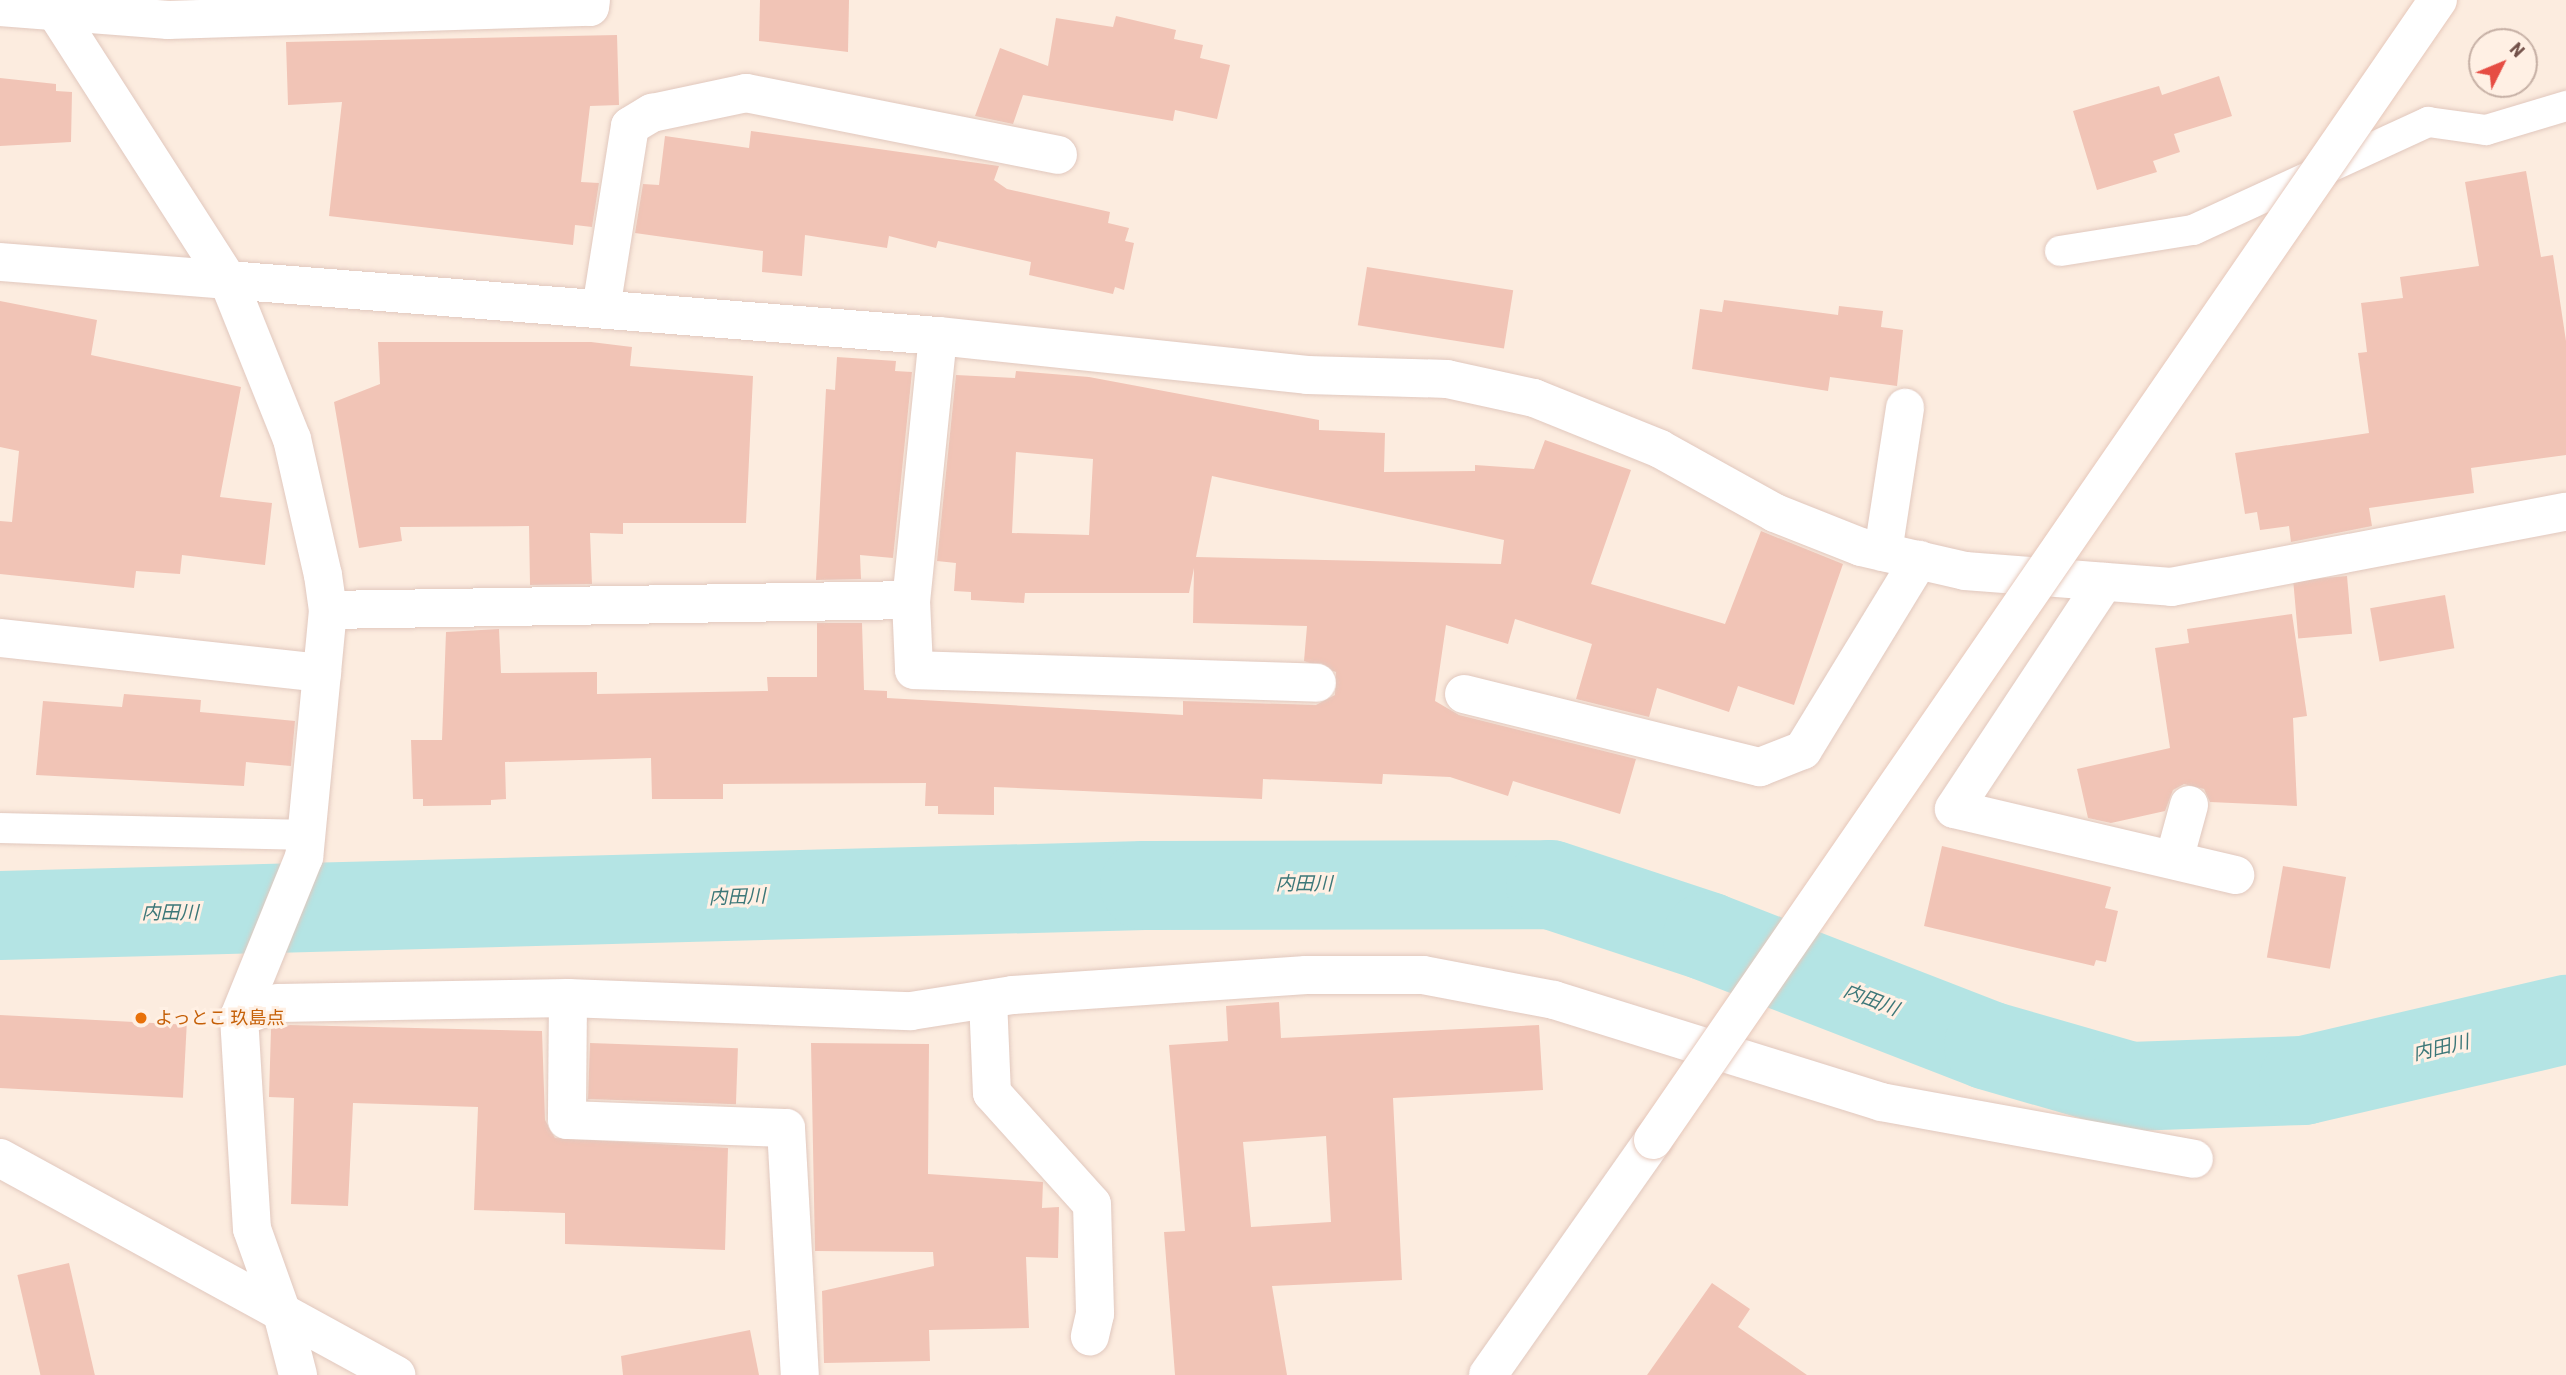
<!DOCTYPE html>
<meta charset="utf-8">
<style>
body{margin:0}
#map{position:relative;width:2566px;height:1375px;overflow:hidden;background:#fcecdf;font-family:"Roboto Condensed","Noto Sans JP",sans-serif}
div>[style]{position:absolute}
.river>*{height:89px;margin:-44.5px;padding:0 44.5px;transform-origin:44.5px;border-radius:44.5px;background:#b4e4e4}
.building>*{inset:0;background:#f1c4b6;transform-origin:0 0}
.roads{filter:drop-shadow(0 0 2px #e1c8be) drop-shadow(0 0 2px #e1c8be)}
.lane>*{height:30px;margin:-15px;padding:0 15px;transform-origin:15px;border-radius:15px;background:#fff}
.street>*{height:38px;margin:-19px;padding:0 19px;transform-origin:19px;border-radius:19px;background:#fff}
.secondary>*{height:38px;margin:-19px;padding:0 19px;transform-origin:19px;border-radius:19px;background:#fff}
.bridges{filter:drop-shadow(0 0 2px #e6c8bb) drop-shadow(0 0 2px #e6c8bb)}
.secondary-bridge>*{height:38px;margin:-19px;padding:0 19px;transform-origin:19px;border-radius:19px;background:#fff}
.dots>*{width:19px;height:19px;translate:-50% -50%;box-sizing:border-box;border:4px solid #fff0e4;border-radius:50%}
span{translate:-50% -50%;white-space:nowrap;text-align:center;line-height:1.15;-webkit-text-stroke:6px #fff0e4;paint-order:stroke}
.food-label{font-size:18px;color:#c56008}
.left{translate:0 -50%;text-align:left}
.water-label{font-size:19px;color:#3c7778;font-style:italic}
.north{position:absolute;left:2468px;top:28px;width:70px;height:70px;box-sizing:border-box;background:#fff0e4;border:2px solid #c6b0a5;border-radius:50%;rotate:47deg;font-size:19px;font-weight:700;line-height:28px;text-align:center;color:#714f47}
.north::after{content:'';display:block;margin:auto;width:24px;height:32px;background:#e64d43;clip-path:polygon(50% 0,100% 100%,50% 72%,0 100%)}
</style>
<div id="map">
<div class="river">
<div style="left:0;top:915px;width:1144px;rotate:-1.5deg"></div>
<div style="left:1144px;top:885px;width:406px;rotate:-0.1deg"></div>
<div style="left:1550px;top:884px;width:165px;rotate:18.3deg"></div>
<div style="left:1707px;top:936px;width:301px;rotate:21.2deg"></div>
<div style="left:1988px;top:1045px;width:148px;rotate:16.1deg"></div>
<div style="left:2130px;top:1086px;width:173px;rotate:-2deg"></div>
<div style="left:2303px;top:1080px;width:270px;rotate:-13.1deg"></div>
</div>
<div class="building">
<div style="clip-path:polygon(760px 0,849px 0,848px 52px,759px 41px)"></div>
<div style="clip-path:polygon(1116px 16px,1176px 30px,1174px 39px,1203px 45px,1200px 58px,1230px 65px,1217px 119px,1175px 110px,1173px 121px,1023px 95px,1013px 124px,975px 116px,1000px 48px,1048px 66px,1056px 18px,1113px 27px)"></div>
<div style="clip-path:polygon(617px 35px,619px 105px,590px 106px,581px 182px,599px 183px,592px 227px,575px 225px,573px 245px,329px 216px,342px 102px,288px 105px,286px 42px)"></div>
<div style="clip-path:polygon(2219px 76px,2232px 116px,2174px 134px,2180px 152px,2153px 161px,2157px 172px,2097px 190px,2073px 111px,2159px 86px,2162px 95px)"></div>
<div style="clip-path:polygon(0 78px,56px 84px,56px 91px,72px 92px,71px 142px,0 146px)"></div>
<div style="clip-path:polygon(751px 131px,999px 166px,994px 180px,1007px 189px,1110px 212px,1108px 223px,1129px 228px,1125px 241px,1134px 243px,1124px 290px,1115px 287px,1113px 294px,1029px 275px,1031px 262px,938px 241px,936px 248px,889px 236px,887px 248px,805px 235px,802px 276px,762px 272px,763px 251px,635px 233px,643px 184px,659px 185px,665px 136px,749px 148px)"></div>
<div style="clip-path:polygon(2526px 171px,2541px 257px,2553px 255px,2566px 341px,2566px 455px,2471px 468px,2474px 493px,2369px 508px,2372px 526px,2291px 542px,2289px 526px,2260px 530px,2257px 512px,2245px 514px,2235px 453px,2369px 433px,2358px 353px,2367px 352px,2361px 303px,2403px 298px,2400px 277px,2479px 266px,2465px 182px)"></div>
<div style="left:1367px;top:267px;width:148px;height:59px;rotate:9deg"></div>
<div style="clip-path:polygon(1724px 300px,1838px 315px,1839px 306px,1883px 311px,1881px 327px,1903px 330px,1897px 386px,1830px 377px,1828px 391px,1692px 369px,1700px 309px,1722px 312px)"></div>
<div style="clip-path:polygon(0 301px,97px 320px,91px 355px,241px 387px,220px 497px,272px 503px,265px 565px,182px 555px,180px 574px,136px 571px,134px 588px,0 574px,0 521px,12px 522px,19px 451px,0 447px)"></div>
<div style="clip-path:polygon(378px 342px,591px 342px,632px 347px,630px 366px,753px 376px,746px 523px,623px 523px,623px 534px,590px 533px,592px 584px,530px 585px,529px 526px,400px 527px,402px 541px,359px 548px,334px 402px,380px 384px)"></div>
<div style="clip-path:polygon(837px 357px,896px 361px,895px 371px,912px 372px,893px 558px,860px 555px,861px 579px,816px 580px,826px 389px,835px 390px)"></div>
<div style="clip-path:polygon(evenodd,1016px 371px,1089px 377px,1319px 420px,1319px 430px,1385px 433px,1384px 472px,1475px 471px,1475px 465px,1534px 469px,1545px 440px,1631px 470px,1591px 584px,1725px 624px,1761px 531px,1843px 564px,1794px 705px,1738px 686px,1729px 712px,1657px 688px,1649px 717px,1576px 699px,1592px 644px,1515px 619px,1508px 644px,1446px 625px,1435px 701px,1459px 715px,1636px 759px,1620px 814px,1513px 781px,1508px 796px,1450px 777px,1383px 774px,1382px 784px,1263px 779px,1262px 799px,994px 787px,994px 815px,938px 814px,938px 806px,925px 806px,926px 783px,723px 784px,723px 799px,652px 799px,651px 758px,505px 762px,506px 799px,491px 800px,491px 805px,423px 806px,423px 799px,413px 799px,411px 740px,442px 740px,446px 632px,499px 629px,501px 673px,597px 672px,597px 694px,768px 691px,767px 677px,817px 677px,817px 623px,862px 623px,864px 690px,887px 691px,887px 698px,1183px 715px,1183px 701px,1316px 705px,1335px 695px,1336px 672px,1304px 661px,1307px 626px,1193px 623px,1194px 568px,1189px 593px,1025px 593px,1024px 603px,971px 600px,971px 592px,954px 591px,956px 563px,937px 561px,956px 375px,1015px 378px,1016px 371px,1016px 452px,1093px 459px,1089px 535px,1012px 533px,1016px 452px,1016px 371px,1212px 476px,1504px 540px,1501px 564px,1196px 557px,1212px 476px)"></div>
<div style="left:2347px;top:576px;width:58px;height:54px;rotate:85deg"></div>
<div style="left:2445px;top:595px;width:54px;height:76px;rotate:80deg"></div>
<div style="clip-path:polygon(2292px 614px,2307px 716px,2293px 718px,2297px 806px,2210px 802px,2204px 789px,2184px 784px,2173px 790px,2165px 811px,2111px 823px,2088px 818px,2077px 769px,2170px 748px,2155px 648px,2189px 643px,2187px 629px)"></div>
<div style="clip-path:polygon(124px 694px,201px 700px,200px 712px,295px 721px,291px 766px,246px 762px,244px 786px,36px 775px,43px 701px,122px 707px)"></div>
<div style="clip-path:polygon(1942px 846px,2111px 887px,2105px 908px,2118px 911px,2106px 962px,2096px 960px,2094px 966px,1924px 926px)"></div>
<div style="left:2283px;top:866px;width:64px;height:93px;rotate:10deg"></div>
<div style="clip-path:polygon(evenodd,1279px 1002px,1281px 1038px,1539px 1025px,1543px 1090px,1393px 1098px,1402px 1280px,1272px 1286px,1287px 1375px,1175px 1375px,1164px 1232px,1185px 1231px,1169px 1045px,1228px 1041px,1226px 1006px,1279px 1002px,1326px 1136px,1331px 1222px,1251px 1227px,1243px 1142px,1326px 1136px)"></div>
<div style="left:0;top:1015px;width:187px;height:73px;rotate:3deg"></div>
<div style="clip-path:polygon(290px 1025px,542px 1031px,545px 1120px,555px 1138px,728px 1148px,725px 1250px,565px 1244px,565px 1213px,474px 1210px,478px 1107px,353px 1103px,348px 1206px,291px 1204px,294px 1098px,269px 1097px,271px 1029px)"></div>
<div style="left:590px;top:1043px;width:148px;height:56px;rotate:2deg"></div>
<div style="clip-path:polygon(811px 1043px,929px 1044px,928px 1174px,1043px 1182px,1042px 1208px,1059px 1207px,1058px 1258px,1026px 1257px,1029px 1328px,929px 1330px,930px 1361px,824px 1363px,822px 1291px,934px 1266px,933px 1252px,815px 1251px)"></div>
<div style="left:69px;top:1263px;width:115px;height:53px;rotate:77deg"></div>
<div style="clip-path:polygon(1712px 1283px,1750px 1309px,1738px 1327px,1807px 1375px,1647px 1375px)"></div>
<div style="clip-path:polygon(750px 1330px,759px 1375px,623px 1375px,621px 1356px)"></div>
</div>
<div class="roads">
<div class="lane">
<div style="left:2060px;top:251px;width:135px;rotate:-9deg"></div>
<div style="left:2193px;top:230px;width:259px;rotate:-24.7deg"></div>
<div style="left:2428px;top:122px;width:59px;rotate:7.9deg"></div>
<div style="left:2486px;top:130px;width:84px;rotate:-16.7deg"></div>
<div style="left:0;top:828px;width:306px;rotate:1.3deg"></div>
</div>
<div class="street">
<div style="left:48px;top:0;width:333px;rotate:57.3deg"></div>
<div style="left:228px;top:280px;width:171px;rotate:68.1deg"></div>
<div style="left:292px;top:439px;width:139px;rotate:77.2deg"></div>
<div style="left:323px;top:575px;width:35px;rotate:82deg"></div>
<div style="left:328px;top:610px;width:248px;rotate:95.5deg"></div>
<div style="left:304px;top:857px;width:173px;rotate:112.1deg"></div>
<div style="left:239px;top:1017px;width:212px;rotate:86.5deg"></div>
<div style="left:252px;top:1229px;width:89px;rotate:70.3deg"></div>
<div style="left:0;top:7px;width:169px;rotate:4.4deg"></div>
<div style="left:168px;top:20px;width:422px;rotate:-1.8deg"></div>
<div style="left:590px;top:7px;width:7px;rotate:-82deg"></div>
<div style="left:0;top:262px;width:229px;rotate:4.5deg"></div>
<div style="left:601px;top:309px;width:185px;rotate:-81deg"></div>
<div style="left:630px;top:126px;width:26px;rotate:-31deg"></div>
<div style="left:652px;top:113px;width:96px;rotate:-12deg"></div>
<div style="left:746px;top:93px;width:318px;rotate:11.2deg"></div>
<div style="left:938px;top:336px;width:265px;rotate:95.8deg"></div>
<div style="left:911px;top:600px;width:70px;rotate:87.5deg"></div>
<div style="left:914px;top:670px;width:403px;rotate:1.8deg"></div>
<div style="left:1883px;top:552px;width:146px;rotate:-81.3deg"></div>
<div style="left:2104px;top:582px;width:272px;rotate:123.5deg"></div>
<div style="left:1954px;top:809px;width:289px;rotate:13.2deg"></div>
<div style="left:328px;top:610px;width:583px;rotate:-0.98deg"></div>
<div style="left:0;top:638px;width:324px;rotate:6.2deg"></div>
<div style="left:1464px;top:694px;width:305px;rotate:13.9deg"></div>
<div style="left:1760px;top:767px;width:46px;rotate:-21.6deg"></div>
<div style="left:1803px;top:750px;width:223px;rotate:-58.6deg"></div>
<div style="left:2174px;top:860px;width:57px;rotate:-74.7deg"></div>
<div style="left:568px;top:998px;width:122px;rotate:90.5deg"></div>
<div style="left:567px;top:1120px;width:219px;rotate:2.1deg"></div>
<div style="left:786px;top:1128px;width:247px;rotate:86.8deg"></div>
<div style="left:988px;top:999px;width:94px;rotate:87.6deg"></div>
<div style="left:992px;top:1093px;width:149px;rotate:48deg"></div>
<div style="left:1092px;top:1204px;width:110px;rotate:88.4deg"></div>
<div style="left:1095px;top:1314px;width:23px;rotate:103deg"></div>
<div style="left:239px;top:1017px;width:41px;rotate:-19.7deg"></div>
<div style="left:278px;top:1003px;width:290px;rotate:-1deg"></div>
<div style="left:568px;top:998px;width:343px;rotate:2.2deg"></div>
<div style="left:911px;top:1011px;width:103px;rotate:-8.9deg"></div>
<div style="left:1013px;top:995px;width:294px;rotate:-3.9deg"></div>
<div style="left:1306px;top:975px;width:117px"></div>
<div style="left:1423px;top:975px;width:133px;rotate:10.8deg"></div>
<div style="left:1554px;top:1000px;width:343px;rotate:17.3deg"></div>
<div style="left:1881px;top:1102px;width:318px;rotate:10.3deg"></div>
</div>
<div class="secondary">
<div style="left:228px;top:280px;width:712px;rotate:4.51deg"></div>
<div style="left:938px;top:336px;width:371px;rotate:6deg"></div>
<div style="left:1307px;top:375px;width:140px;rotate:1.6deg"></div>
<div style="left:1447px;top:379px;width:89px;rotate:12.3deg"></div>
<div style="left:1534px;top:398px;width:136px;rotate:22deg"></div>
<div style="left:1660px;top:449px;width:132px;rotate:29.1deg"></div>
<div style="left:1775px;top:513px;width:92px;rotate:21.6deg"></div>
<div style="left:1861px;top:547px;width:107px;rotate:13deg"></div>
<div style="left:1965px;top:571px;width:207px;rotate:4.4deg"></div>
<div style="left:2171px;top:587px;width:402px;rotate:-10.8deg"></div>
<div style="left:0;top:1158px;width:452px;rotate:28.7deg"></div>
<div style="left:282px;top:1313px;width:64px;rotate:75.5deg"></div>
<div style="left:1488px;top:1375px;width:287px;rotate:-54.9deg"></div>
</div>
</div>
<div class="bridges">
<div class="secondary-bridge">
<div style="left:1653px;top:1140px;width:1384px;rotate:-55.45deg"></div>
</div>
</div>
<div class="dots">
<div style="left:141px;top:1018px;background:#e8710a"></div>
</div>
<div class="food-label">
<span class="left" style="left:155px;top:1018px">よっとこ 玖島点</span>
</div>
<div class="water-label">
<span style="left:1304px;top:884px">内田川</span>
<span style="left:737px;top:897px;rotate:-2deg">内田川</span>
<span style="left:170px;top:913px">内田川</span>
<span style="left:1871px;top:1000px;rotate:21deg">内田川</span>
<span style="left:2441px;top:1048px;rotate:-13deg">内田川</span>
</div>
<div class="north">N</div>
</div>
